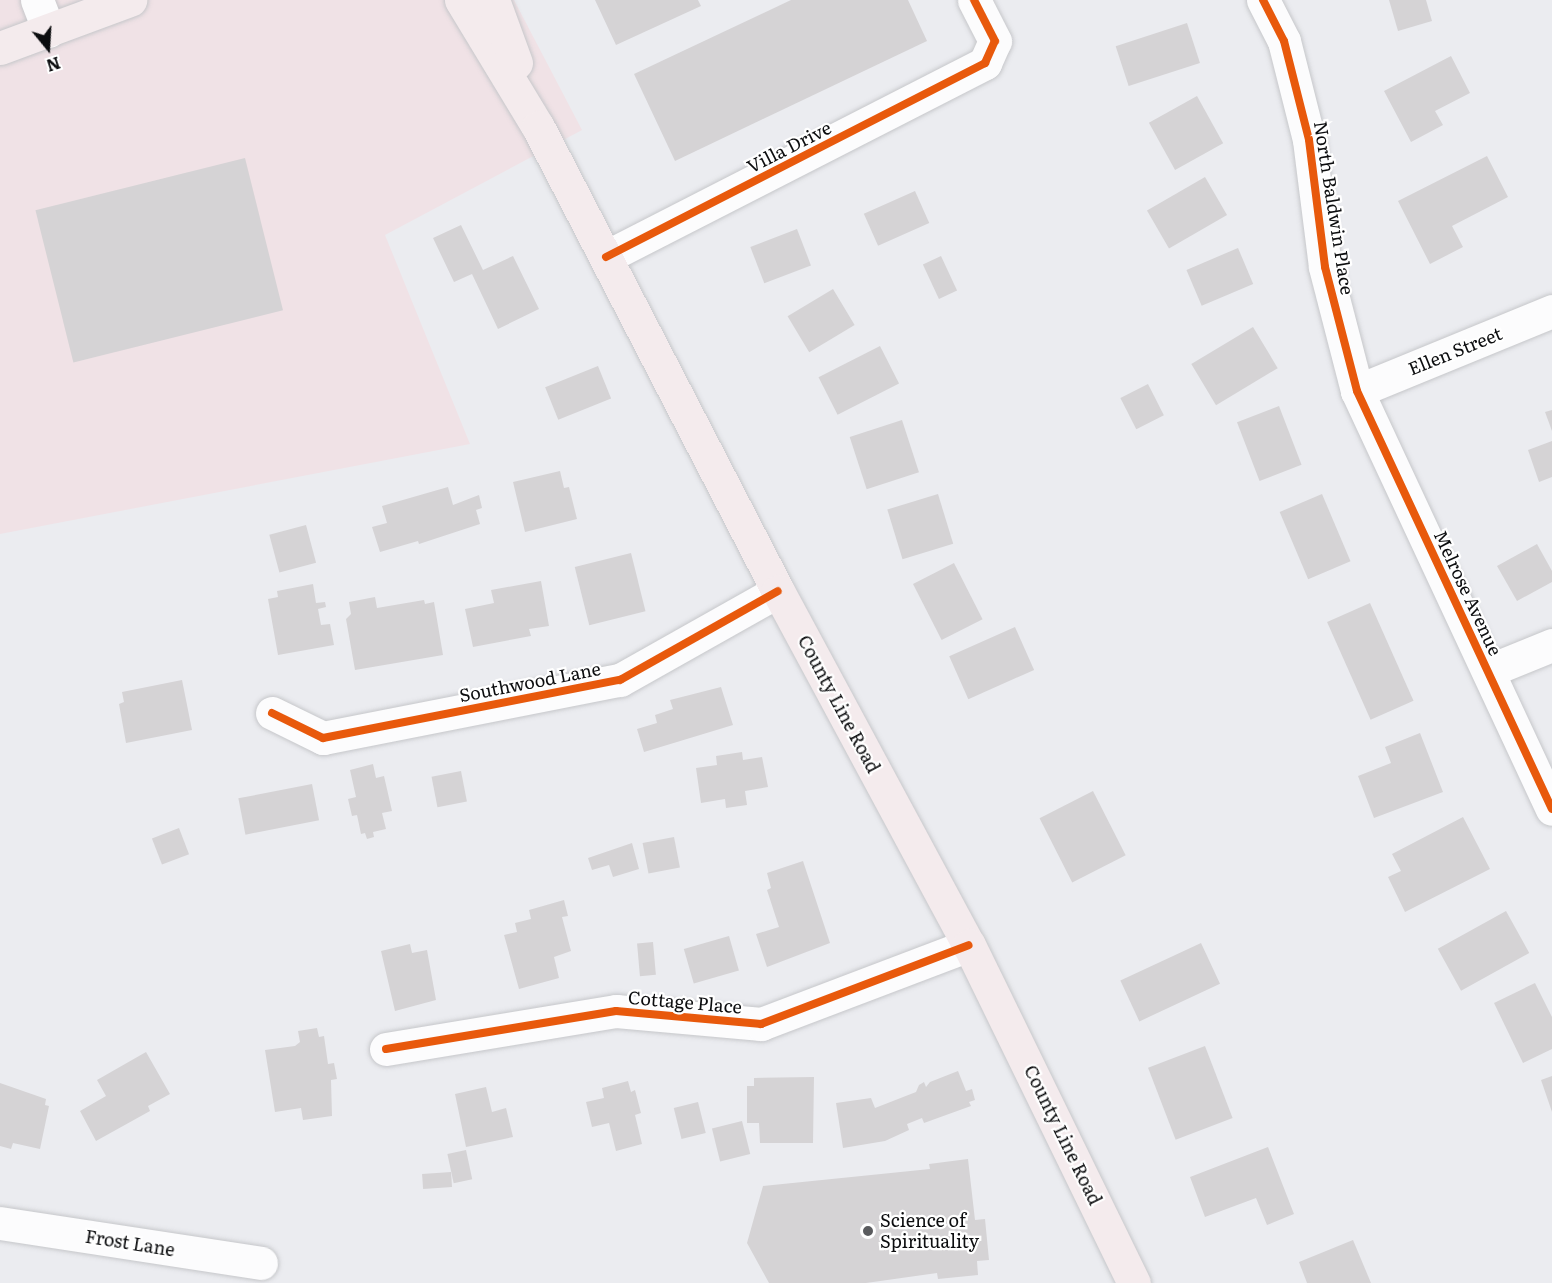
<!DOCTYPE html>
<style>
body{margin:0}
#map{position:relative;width:1552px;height:1283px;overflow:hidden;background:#ebecf0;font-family:Literata,serif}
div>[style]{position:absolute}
.commercial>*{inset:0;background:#f0e2e6}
.building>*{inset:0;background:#d5d3d5;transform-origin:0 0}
.roads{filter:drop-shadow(0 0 2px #c6c7ca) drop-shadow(0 0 2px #c6c7ca)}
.minor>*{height:33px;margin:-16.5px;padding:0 16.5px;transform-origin:16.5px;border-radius:16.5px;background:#fcfcfd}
.major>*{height:33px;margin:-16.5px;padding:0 16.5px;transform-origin:16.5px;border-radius:16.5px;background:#f4ebed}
.cycleway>*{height:8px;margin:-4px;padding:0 4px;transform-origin:4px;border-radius:4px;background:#e8590c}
.dots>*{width:16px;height:16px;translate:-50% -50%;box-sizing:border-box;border:3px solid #fff;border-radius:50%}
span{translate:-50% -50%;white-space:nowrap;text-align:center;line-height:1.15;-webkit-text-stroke:4.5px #fff;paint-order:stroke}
.street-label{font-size:18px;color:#0c0d0f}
.poi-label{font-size:18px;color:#0c0d0f}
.left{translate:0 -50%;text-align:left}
.north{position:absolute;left:18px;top:18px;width:60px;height:60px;-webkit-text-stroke:4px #fff;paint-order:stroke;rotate:162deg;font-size:16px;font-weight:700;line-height:24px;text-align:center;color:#0c0d0f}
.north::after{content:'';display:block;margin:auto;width:21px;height:27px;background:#0c0d0f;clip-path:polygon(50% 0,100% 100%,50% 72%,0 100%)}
</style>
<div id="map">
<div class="commercial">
<div style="clip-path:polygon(0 0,514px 0,582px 130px,385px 235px,470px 444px,0 534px)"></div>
</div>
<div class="building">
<div style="clip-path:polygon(595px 0,698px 0,701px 6px,616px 45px)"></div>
<div style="clip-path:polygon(791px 0,908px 0,927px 41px,675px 161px,634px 74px)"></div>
<div style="clip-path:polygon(1389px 0,1426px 0,1432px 21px,1398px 31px)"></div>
<div style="left:1187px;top:23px;width:42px;height:75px;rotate:72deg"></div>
<div style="clip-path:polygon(1451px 56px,1470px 93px,1435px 111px,1443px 125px,1411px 142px,1384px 91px)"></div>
<div style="left:1197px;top:96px;width:54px;height:55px;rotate:61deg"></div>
<div style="clip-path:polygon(1487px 156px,1508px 197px,1452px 226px,1463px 247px,1430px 264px,1398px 201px)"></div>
<div style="left:245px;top:158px;width:157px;height:216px;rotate:76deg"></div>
<div style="left:1205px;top:177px;width:44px;height:67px;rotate:60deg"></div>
<div style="left:915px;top:191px;width:35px;height:56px;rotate:66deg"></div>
<div style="clip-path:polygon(461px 225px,483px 270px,513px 256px,539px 309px,498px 329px,472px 274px,454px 282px,433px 238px)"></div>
<div style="left:797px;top:229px;width:39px;height:50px;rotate:69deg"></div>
<div style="left:1238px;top:248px;width:39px;height:56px;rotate:67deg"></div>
<div style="left:941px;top:256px;width:38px;height:20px;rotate:65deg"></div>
<div style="left:833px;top:289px;width:42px;height:53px;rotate:59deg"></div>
<div style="left:1253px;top:327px;width:48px;height:72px;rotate:59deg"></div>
<div style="left:880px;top:346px;width:42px;height:69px;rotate:63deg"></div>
<div style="left:598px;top:366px;width:35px;height:57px;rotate:68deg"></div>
<div style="left:1148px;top:384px;width:35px;height:31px;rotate:63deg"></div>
<div style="left:1279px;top:406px;width:63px;height:45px;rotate:69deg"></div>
<div style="clip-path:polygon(1552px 410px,1552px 431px,1545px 412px)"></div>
<div style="left:902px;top:420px;width:55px;height:55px;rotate:72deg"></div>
<div style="clip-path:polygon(1552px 441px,1552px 477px,1539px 482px,1528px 450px)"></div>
<div style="clip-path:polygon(560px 471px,564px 488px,569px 487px,577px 519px,525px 532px,513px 482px)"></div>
<div style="clip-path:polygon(448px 487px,453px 505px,479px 495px,482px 508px,476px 510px,480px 524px,419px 544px,418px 541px,380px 552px,372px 527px,387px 523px,382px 506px)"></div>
<div style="left:938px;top:494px;width:52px;height:53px;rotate:73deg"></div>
<div style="left:1322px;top:494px;width:73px;height:46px;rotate:67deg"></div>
<div style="left:306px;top:525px;width:39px;height:38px;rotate:75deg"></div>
<div style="clip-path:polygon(1537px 544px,1552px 571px,1552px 582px,1517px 601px,1497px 566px)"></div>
<div style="left:631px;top:553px;width:60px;height:58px;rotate:76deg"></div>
<div style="left:954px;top:563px;width:63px;height:46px;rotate:63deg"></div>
<div style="clip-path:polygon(541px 581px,549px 626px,529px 629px,531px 636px,473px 647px,465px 609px,494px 603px,491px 590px)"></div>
<div style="clip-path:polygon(313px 584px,316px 603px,325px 602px,326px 607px,318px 609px,321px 625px,330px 624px,334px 645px,278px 655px,268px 599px,278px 597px,277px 591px)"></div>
<div style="clip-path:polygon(375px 597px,377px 608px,424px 600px,425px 604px,434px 602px,443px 655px,355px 670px,346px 619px,351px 614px,349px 602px)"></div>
<div style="left:1370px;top:603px;width:107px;height:47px;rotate:66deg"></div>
<div style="left:1015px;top:627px;width:47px;height:72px;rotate:66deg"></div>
<div style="clip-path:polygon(182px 680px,192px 730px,126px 743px,119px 704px,124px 702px,122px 692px)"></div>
<div style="clip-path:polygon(721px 687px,733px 725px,644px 752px,637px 729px,657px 723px,655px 715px,673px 709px,670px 700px)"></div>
<div style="clip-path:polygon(1420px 733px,1443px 792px,1374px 818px,1358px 776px,1391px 763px,1385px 747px)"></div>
<div style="clip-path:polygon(742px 752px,743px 760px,762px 757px,768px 787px,745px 791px,747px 805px,726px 808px,725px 799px,701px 803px,696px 768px,717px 765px,716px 756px)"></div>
<div style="clip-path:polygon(373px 764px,376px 778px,384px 776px,392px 811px,382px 813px,386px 829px,373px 832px,374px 837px,367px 839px,365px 833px,361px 834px,357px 815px,352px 816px,348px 799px,356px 797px,350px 770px)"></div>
<div style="left:461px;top:771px;width:31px;height:30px;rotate:79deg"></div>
<div style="left:312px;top:784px;width:37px;height:75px;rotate:79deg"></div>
<div style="left:1093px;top:791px;width:72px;height:60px;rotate:63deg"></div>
<div style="clip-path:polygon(1463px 817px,1490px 869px,1405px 912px,1388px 877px,1401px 871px,1392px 854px)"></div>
<div style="left:179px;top:828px;width:28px;height:29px;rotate:69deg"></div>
<div style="left:674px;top:837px;width:31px;height:32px;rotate:79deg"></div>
<div style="clip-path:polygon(632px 843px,639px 869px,613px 877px,609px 865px,592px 870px,588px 858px)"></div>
<div style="clip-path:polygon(803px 861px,830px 943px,767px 967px,756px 934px,779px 927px,767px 890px,771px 888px,767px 873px)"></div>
<div style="clip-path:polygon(564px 900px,568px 916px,562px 917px,571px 951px,554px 957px,559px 978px,519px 989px,504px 935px,517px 932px,515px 923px,531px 919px,529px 910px)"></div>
<div style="left:1506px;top:911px;width:48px;height:78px;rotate:61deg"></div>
<div style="left:729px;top:936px;width:36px;height:47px;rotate:74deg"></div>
<div style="left:653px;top:942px;width:33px;height:16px;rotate:85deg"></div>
<div style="left:1201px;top:943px;width:45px;height:89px;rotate:65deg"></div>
<div style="clip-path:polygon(410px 944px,412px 953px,427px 950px,436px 1000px,395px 1011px,381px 951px)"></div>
<div style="clip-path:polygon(1535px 983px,1552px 1017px,1552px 1049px,1523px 1063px,1494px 1003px)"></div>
<div style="clip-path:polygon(317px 1028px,319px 1037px,324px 1036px,328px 1064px,334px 1063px,337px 1079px,331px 1080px,332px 1116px,303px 1120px,301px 1108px,275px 1112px,265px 1050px,295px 1046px,300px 1042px,298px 1031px)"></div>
<div style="left:1205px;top:1046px;width:77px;height:61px;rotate:69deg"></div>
<div style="clip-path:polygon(146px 1052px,170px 1094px,148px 1106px,150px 1111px,96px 1141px,80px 1111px,106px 1096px,97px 1080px)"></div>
<div style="clip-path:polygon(958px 1071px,966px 1091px,972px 1089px,975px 1100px,969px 1102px,971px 1106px,924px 1123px,922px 1118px,907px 1124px,909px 1130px,885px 1141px,843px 1148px,836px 1103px,871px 1098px,875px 1108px,916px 1092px,919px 1085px,924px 1082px,926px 1087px,930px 1082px)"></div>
<div style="clip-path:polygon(1552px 1076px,1552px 1112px,1541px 1080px)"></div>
<div style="clip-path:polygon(814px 1077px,813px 1143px,760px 1143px,759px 1123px,747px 1123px,747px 1086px,754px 1086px,754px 1078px)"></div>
<div style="clip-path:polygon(628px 1081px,631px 1092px,635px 1090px,641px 1113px,635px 1115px,642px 1144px,616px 1151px,609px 1123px,592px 1127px,586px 1102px,604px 1098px,602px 1088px)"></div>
<div style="clip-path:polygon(0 1083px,46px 1099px,45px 1105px,49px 1106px,40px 1149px,13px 1143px,11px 1149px,0 1146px)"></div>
<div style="clip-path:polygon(486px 1087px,492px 1112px,506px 1108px,513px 1137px,466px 1147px,455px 1094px)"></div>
<div style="left:698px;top:1102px;width:32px;height:25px;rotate:76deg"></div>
<div style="left:742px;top:1121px;width:34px;height:31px;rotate:76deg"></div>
<div style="clip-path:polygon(1268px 1147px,1294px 1214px,1267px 1225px,1256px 1198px,1205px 1217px,1190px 1177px)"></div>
<div style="left:466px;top:1150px;width:30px;height:19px;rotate:78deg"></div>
<div style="clip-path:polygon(968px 1159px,975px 1220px,985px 1219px,989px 1260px,977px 1261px,978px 1275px,938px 1279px,937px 1273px,866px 1283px,769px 1283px,747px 1243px,763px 1186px,930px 1169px,929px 1164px)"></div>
<div style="left:451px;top:1172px;width:15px;height:29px;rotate:86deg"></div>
<div style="clip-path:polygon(1353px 1240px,1371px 1283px,1307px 1283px,1299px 1262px)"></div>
</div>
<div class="roads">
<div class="minor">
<div style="left:37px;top:0;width:33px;rotate:69deg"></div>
<div style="left:1263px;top:0;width:46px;rotate:62.9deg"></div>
<div style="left:1284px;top:41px;width:102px;rotate:75.8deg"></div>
<div style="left:1309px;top:140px;width:128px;rotate:82.8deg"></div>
<div style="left:1325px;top:267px;width:128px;rotate:75.5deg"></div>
<div style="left:1357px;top:391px;width:461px;rotate:65deg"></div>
<div style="left:606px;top:257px;width:426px;rotate:-27.1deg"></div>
<div style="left:985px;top:63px;width:24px;rotate:-66deg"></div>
<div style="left:995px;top:41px;width:46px;rotate:-117.1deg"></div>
<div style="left:1357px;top:391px;width:211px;rotate:-22.3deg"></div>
<div style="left:1488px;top:671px;width:69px;rotate:-22.1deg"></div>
<div style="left:272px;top:713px;width:57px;rotate:26.1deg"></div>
<div style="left:323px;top:738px;width:303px;rotate:-11.1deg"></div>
<div style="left:620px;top:680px;width:181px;rotate:-29.4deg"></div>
<div style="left:386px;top:1049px;width:233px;rotate:-9.4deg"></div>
<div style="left:616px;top:1011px;width:146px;rotate:5.1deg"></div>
<div style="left:761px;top:1024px;width:222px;rotate:-20.8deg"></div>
<div style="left:0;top:1223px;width:264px;rotate:8.7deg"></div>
</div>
<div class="major">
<div style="left:461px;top:0;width:149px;rotate:58.8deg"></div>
<div style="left:538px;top:127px;width:522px;rotate:62.65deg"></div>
<div style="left:778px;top:591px;width:402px;rotate:61.7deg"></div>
<div style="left:969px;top:945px;width:376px;rotate:64deg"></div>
<div style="left:493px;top:0;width:67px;rotate:69.9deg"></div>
<div style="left:0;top:48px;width:139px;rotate:-20.3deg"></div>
</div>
</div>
<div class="cycleway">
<div style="left:1263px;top:0;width:46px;rotate:62.9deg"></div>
<div style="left:1284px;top:41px;width:102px;rotate:75.8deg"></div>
<div style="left:1309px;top:140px;width:128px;rotate:82.8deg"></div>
<div style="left:1325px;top:267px;width:128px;rotate:75.5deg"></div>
<div style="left:1357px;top:391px;width:461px;rotate:65deg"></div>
<div style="left:606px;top:257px;width:426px;rotate:-27.1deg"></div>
<div style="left:985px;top:63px;width:24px;rotate:-66deg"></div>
<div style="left:995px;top:41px;width:46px;rotate:-117.1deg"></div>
<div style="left:272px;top:713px;width:57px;rotate:26.1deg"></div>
<div style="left:323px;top:738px;width:303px;rotate:-11.1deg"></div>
<div style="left:620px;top:680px;width:181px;rotate:-29.4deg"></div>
<div style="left:386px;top:1049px;width:233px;rotate:-9.4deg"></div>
<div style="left:616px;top:1011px;width:146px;rotate:5.1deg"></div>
<div style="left:761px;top:1024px;width:222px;rotate:-20.8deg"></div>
</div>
<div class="dots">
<div style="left:868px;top:1231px;background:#5a5b5e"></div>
</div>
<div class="street-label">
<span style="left:789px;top:147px;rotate:-27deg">Villa Drive</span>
<span style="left:1334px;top:208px;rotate:81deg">North Baldwin Place</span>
<span style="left:1455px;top:351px;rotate:-22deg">Ellen Street</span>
<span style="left:1468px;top:593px;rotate:65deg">Melrose Avenue</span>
<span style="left:530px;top:682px;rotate:-11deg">Southwood Lane</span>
<span style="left:839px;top:704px;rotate:62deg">County Line Road</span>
<span style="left:685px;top:1002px;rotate:5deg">Cottage Place</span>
<span style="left:1063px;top:1135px;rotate:64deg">County Line Road</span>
<span style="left:130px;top:1243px;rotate:9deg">Frost Lane</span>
</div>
<div class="poi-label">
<span class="left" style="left:880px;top:1231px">Science of<br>Spirituality</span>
</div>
<div class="north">N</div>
</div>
